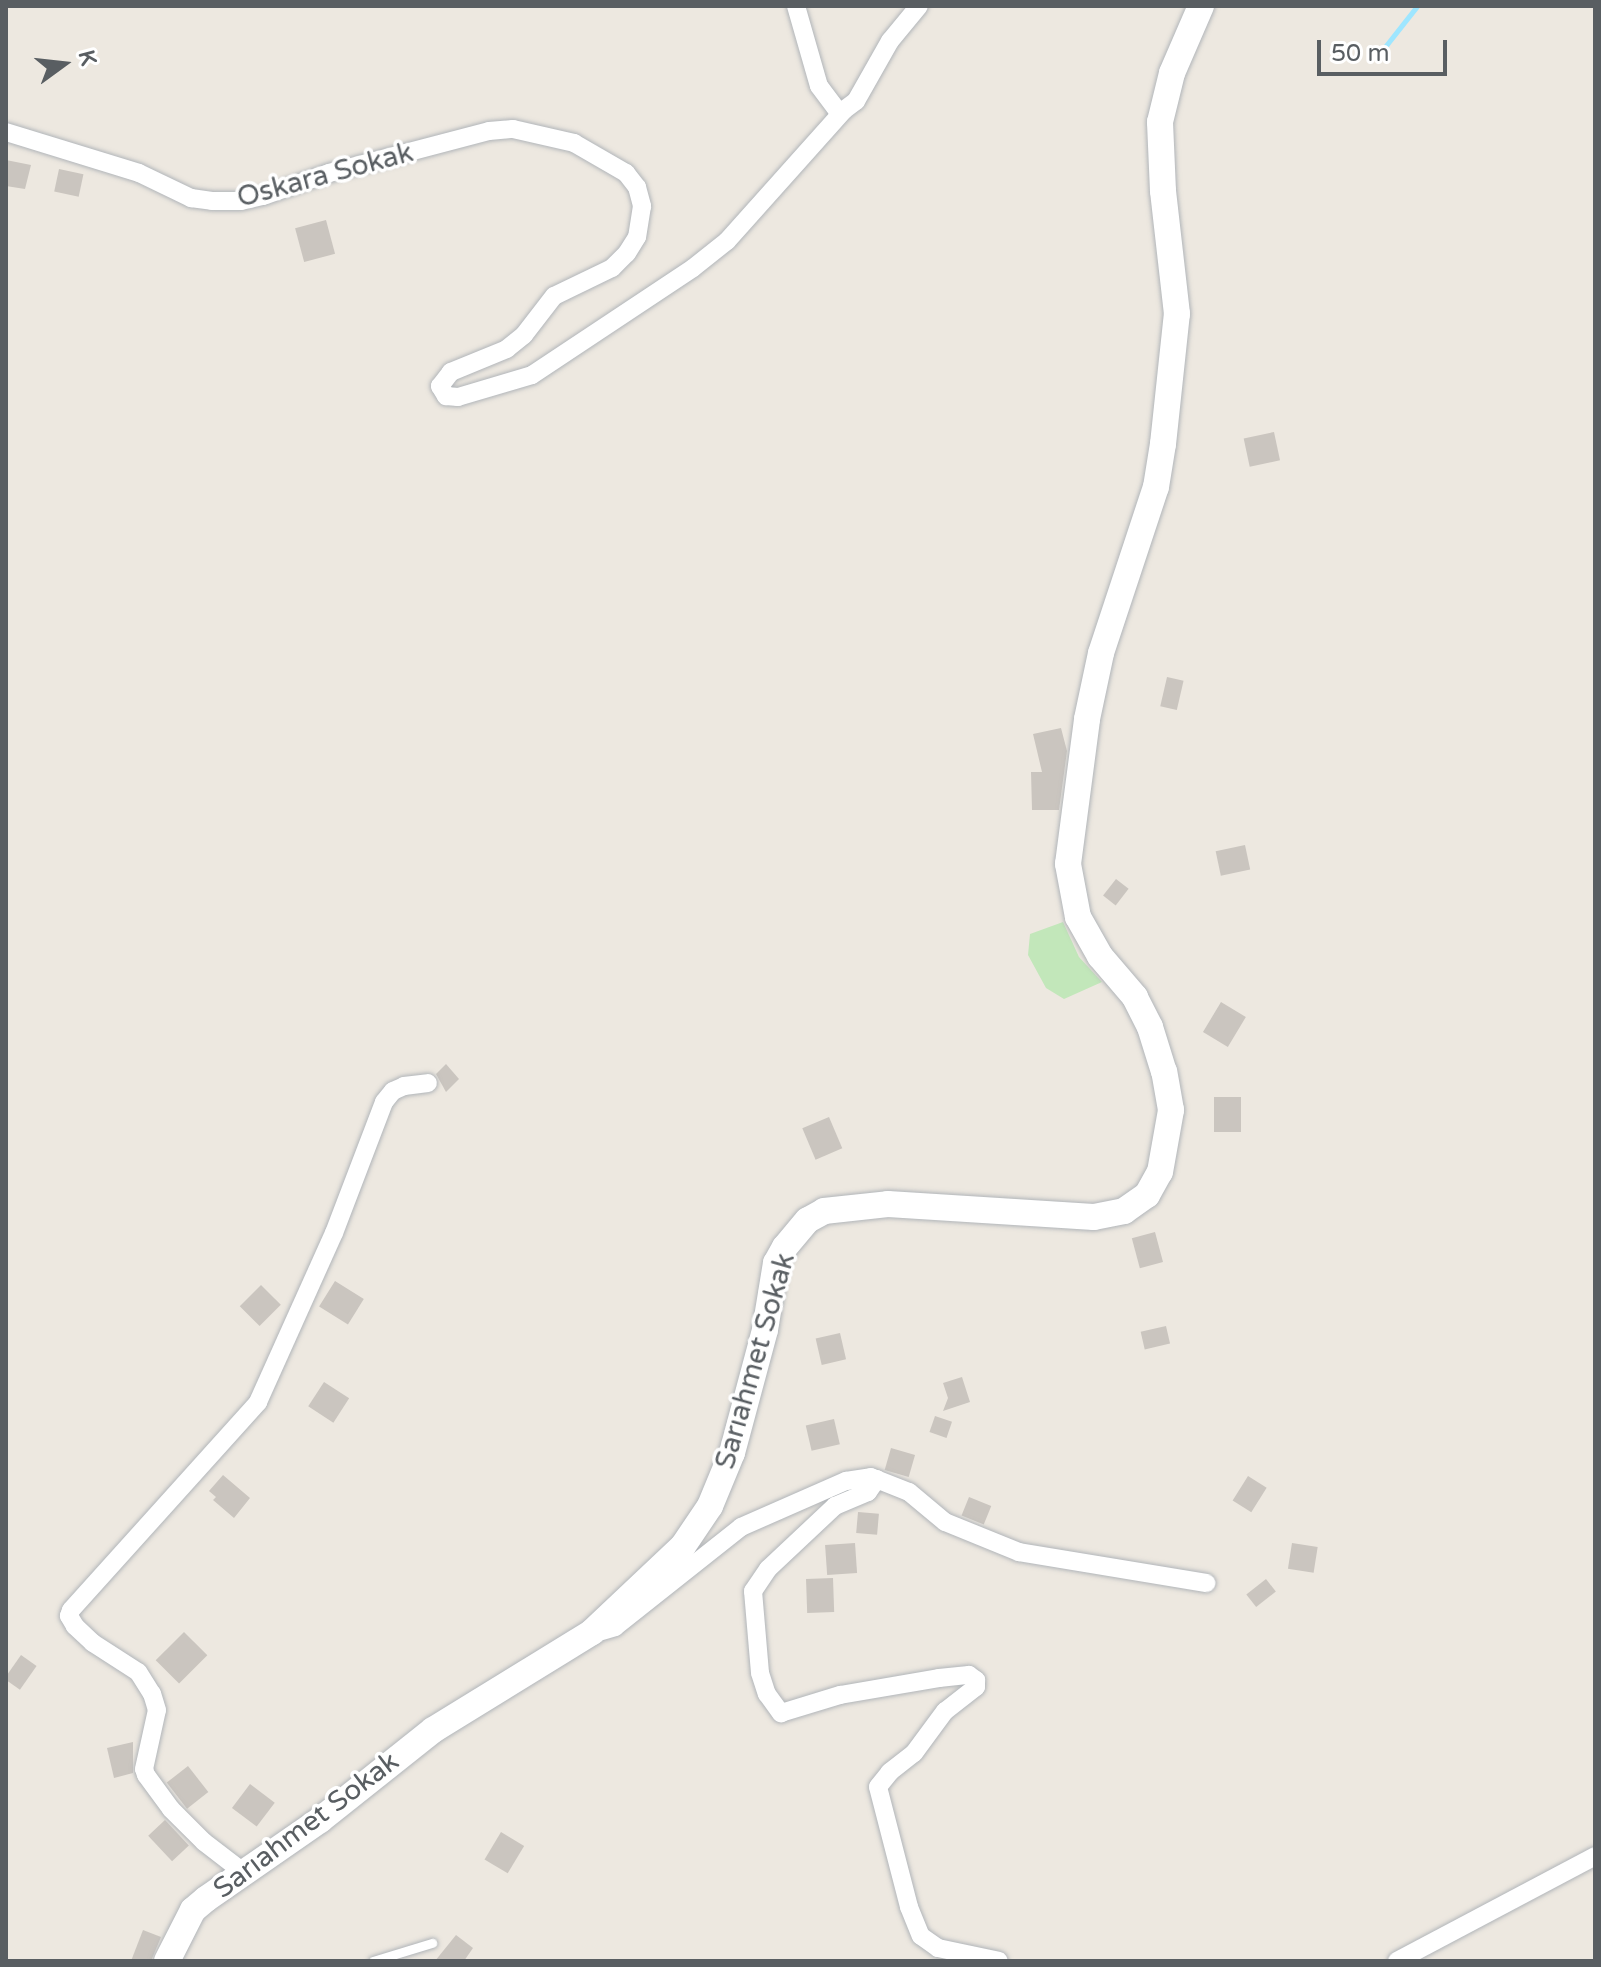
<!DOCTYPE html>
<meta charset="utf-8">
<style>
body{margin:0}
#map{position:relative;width:1601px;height:1967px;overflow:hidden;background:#ede8e0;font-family:"Varela Round",sans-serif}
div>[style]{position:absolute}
.green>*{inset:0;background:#c2e7ba}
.stream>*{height:5px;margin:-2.5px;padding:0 2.5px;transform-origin:2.5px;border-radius:2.5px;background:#9ee6ff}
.building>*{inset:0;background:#cac5bf;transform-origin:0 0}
.roads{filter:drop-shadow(0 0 2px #b1b5b9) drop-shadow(0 0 2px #b1b5b9)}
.lane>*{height:9px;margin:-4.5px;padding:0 4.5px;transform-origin:4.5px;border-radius:4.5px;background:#fff}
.street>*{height:18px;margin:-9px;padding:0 9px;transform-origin:9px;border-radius:9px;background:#fff}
.secondary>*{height:26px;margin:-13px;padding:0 13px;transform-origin:13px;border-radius:13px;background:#fff}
span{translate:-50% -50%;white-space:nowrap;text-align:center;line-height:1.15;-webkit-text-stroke:7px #fff;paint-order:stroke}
.street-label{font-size:28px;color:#595e62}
.frame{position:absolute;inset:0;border:8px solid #595e62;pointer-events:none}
.north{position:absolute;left:24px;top:24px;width:80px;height:80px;-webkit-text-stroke:6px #fff;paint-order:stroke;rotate:75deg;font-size:22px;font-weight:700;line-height:32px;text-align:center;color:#595e62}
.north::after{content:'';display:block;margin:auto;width:28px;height:36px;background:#595e62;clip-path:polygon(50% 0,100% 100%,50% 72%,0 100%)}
.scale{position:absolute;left:1317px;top:40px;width:130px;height:36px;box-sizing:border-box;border:4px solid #595e62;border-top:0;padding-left:10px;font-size:24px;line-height:28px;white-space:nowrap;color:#595e62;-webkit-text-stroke:6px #fff;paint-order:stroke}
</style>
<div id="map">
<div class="green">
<div style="clip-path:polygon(1063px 922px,1079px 957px,1102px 982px,1064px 999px,1046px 988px,1028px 955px,1030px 934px)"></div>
</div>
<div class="stream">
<div style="left:1384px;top:48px;width:53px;rotate:-51.8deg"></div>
</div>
<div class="building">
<div style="clip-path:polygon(6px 160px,31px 165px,25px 189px,6px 186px)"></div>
<div style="left:59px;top:169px;width:25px;height:23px;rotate:12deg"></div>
<div style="left:326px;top:220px;width:35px;height:32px;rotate:75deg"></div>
<div style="left:1274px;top:432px;width:29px;height:31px;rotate:78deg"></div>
<div style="left:1167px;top:677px;width:17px;height:30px;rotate:13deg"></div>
<div style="clip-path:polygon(1061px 728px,1067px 751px,1059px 810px,1032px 810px,1031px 772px,1042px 772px,1033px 734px)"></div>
<div style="left:1245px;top:845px;width:25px;height:30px;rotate:78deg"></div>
<div style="left:1116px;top:879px;width:16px;height:21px;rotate:38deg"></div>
<div style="left:1221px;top:1002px;width:29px;height:35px;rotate:31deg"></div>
<div style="clip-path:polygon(446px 1064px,459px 1079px,446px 1092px,436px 1074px)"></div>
<div style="left:1214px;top:1097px;width:27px;height:35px"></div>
<div style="left:829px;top:1117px;width:34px;height:29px;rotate:67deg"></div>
<div style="left:1155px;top:1232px;width:31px;height:24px;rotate:75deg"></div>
<div style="left:335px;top:1281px;width:34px;height:30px;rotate:32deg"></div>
<div style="left:261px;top:1285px;width:28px;height:30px;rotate:45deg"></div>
<div style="left:1166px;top:1326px;width:18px;height:26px;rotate:77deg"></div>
<div style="left:840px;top:1333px;width:27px;height:25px;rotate:77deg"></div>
<div style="clip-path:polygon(962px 1377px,970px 1402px,943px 1411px,948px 1398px,943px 1383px)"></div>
<div style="left:324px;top:1382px;width:30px;height:29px;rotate:33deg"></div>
<div style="left:935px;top:1416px;width:18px;height:17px;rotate:19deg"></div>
<div style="left:834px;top:1419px;width:26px;height:29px;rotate:77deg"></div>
<div style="left:891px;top:1448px;width:25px;height:23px;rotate:16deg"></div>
<div style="clip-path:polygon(223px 1475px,250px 1498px,234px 1518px,213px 1500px,216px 1497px,209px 1491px)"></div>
<div style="left:1248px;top:1476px;width:22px;height:29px;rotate:32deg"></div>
<div style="left:969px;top:1497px;width:24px;height:20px;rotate:22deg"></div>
<div style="left:858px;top:1512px;width:21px;height:21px;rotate:5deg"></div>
<div style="left:855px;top:1543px;width:30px;height:30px;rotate:86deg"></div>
<div style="left:1292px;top:1543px;width:26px;height:26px;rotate:9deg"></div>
<div style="left:833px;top:1578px;width:34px;height:27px;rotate:88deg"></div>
<div style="left:1266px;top:1579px;width:16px;height:25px;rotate:52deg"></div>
<div style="left:184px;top:1632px;width:33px;height:40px;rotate:45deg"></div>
<div style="left:21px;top:1655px;width:19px;height:29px;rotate:35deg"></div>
<div style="clip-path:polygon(133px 1742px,133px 1773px,114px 1778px,107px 1748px)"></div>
<div style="left:188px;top:1766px;width:33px;height:27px;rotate:52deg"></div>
<div style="left:250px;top:1784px;width:31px;height:30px;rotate:37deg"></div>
<div style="left:165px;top:1820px;width:35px;height:23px;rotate:47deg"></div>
<div style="left:501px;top:1832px;width:27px;height:32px;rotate:31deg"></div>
<div style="clip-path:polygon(143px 1930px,161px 1937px,151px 1961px,131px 1961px)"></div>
<div style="clip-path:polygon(456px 1935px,473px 1948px,464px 1961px,435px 1961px)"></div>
</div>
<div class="roads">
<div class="lane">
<div style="left:373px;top:1961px;width:62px;rotate:-17deg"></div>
</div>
<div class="street">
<div style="left:796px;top:6px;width:83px;rotate:74deg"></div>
<div style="left:819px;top:86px;width:30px;rotate:53deg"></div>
<div style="left:837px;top:110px;width:7px"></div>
<div style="left:6px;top:132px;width:139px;rotate:17.1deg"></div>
<div style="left:139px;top:173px;width:58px;rotate:25.7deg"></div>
<div style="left:191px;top:198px;width:21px;rotate:8deg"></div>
<div style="left:212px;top:201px;width:29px"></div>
<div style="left:241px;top:201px;width:23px;rotate:-13deg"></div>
<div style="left:263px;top:196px;width:70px;rotate:-19.2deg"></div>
<div style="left:329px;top:173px;width:165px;rotate:-14.7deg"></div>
<div style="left:489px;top:131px;width:24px;rotate:-5deg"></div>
<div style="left:513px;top:129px;width:63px;rotate:12.9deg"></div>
<div style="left:574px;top:143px;width:60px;rotate:30deg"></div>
<div style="left:626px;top:173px;width:18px;rotate:52deg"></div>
<div style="left:637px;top:187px;width:20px;rotate:75deg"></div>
<div style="left:642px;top:206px;width:31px;rotate:99deg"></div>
<div style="left:637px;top:237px;width:19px;rotate:122deg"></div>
<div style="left:627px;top:253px;width:21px;rotate:135deg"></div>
<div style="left:612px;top:268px;width:64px;rotate:154.2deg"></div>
<div style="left:554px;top:296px;width:49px;rotate:127.6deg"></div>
<div style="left:524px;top:335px;width:22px;rotate:141deg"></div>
<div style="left:507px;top:349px;width:61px;rotate:157.7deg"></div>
<div style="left:451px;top:372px;width:18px;rotate:128deg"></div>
<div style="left:440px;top:386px;width:12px;rotate:59deg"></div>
<div style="left:446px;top:396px;width:12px;rotate:5deg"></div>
<div style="left:458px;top:397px;width:77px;rotate:-16.6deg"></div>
<div style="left:532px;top:375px;width:193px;rotate:-33.6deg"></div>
<div style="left:693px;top:268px;width:43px;rotate:-38.5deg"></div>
<div style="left:727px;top:241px;width:176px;rotate:-48.2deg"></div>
<div style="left:844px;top:110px;width:15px;rotate:-37deg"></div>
<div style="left:856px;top:101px;width:69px;rotate:-60.5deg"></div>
<div style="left:890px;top:41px;width:45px;rotate:-50.4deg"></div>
<div style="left:877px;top:1479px;width:16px;rotate:125deg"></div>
<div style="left:868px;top:1492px;width:36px;rotate:157deg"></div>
<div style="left:835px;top:1506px;width:92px;rotate:136.8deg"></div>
<div style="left:768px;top:1569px;width:27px;rotate:124deg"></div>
<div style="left:753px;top:1591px;width:82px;rotate:85.1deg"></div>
<div style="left:760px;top:1673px;width:22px;rotate:72deg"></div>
<div style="left:767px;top:1694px;width:24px;rotate:54deg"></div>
<div style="left:781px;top:1713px;width:62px;rotate:-17deg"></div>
<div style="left:840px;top:1695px;width:100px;rotate:-9.7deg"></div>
<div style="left:939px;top:1678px;width:30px;rotate:-6deg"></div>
<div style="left:969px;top:1675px;width:9px;rotate:36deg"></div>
<div style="left:976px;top:1680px;width:7px;rotate:90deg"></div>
<div style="left:976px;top:1687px;width:39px;rotate:142deg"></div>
<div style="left:945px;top:1711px;width:52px;rotate:126.4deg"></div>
<div style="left:914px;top:1753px;width:31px;rotate:142deg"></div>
<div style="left:890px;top:1772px;width:19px;rotate:129deg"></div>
<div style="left:878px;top:1787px;width:124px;rotate:75.5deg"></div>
<div style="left:909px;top:1907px;width:31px;rotate:68deg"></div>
<div style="left:921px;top:1936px;width:21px;rotate:35deg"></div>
<div style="left:938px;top:1948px;width:62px;rotate:12deg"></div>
<div style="left:599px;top:1632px;width:17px;rotate:-17deg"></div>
<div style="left:615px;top:1627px;width:161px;rotate:-38.4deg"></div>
<div style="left:741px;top:1527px;width:115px;rotate:-23.7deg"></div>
<div style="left:846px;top:1481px;width:25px;rotate:-9deg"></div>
<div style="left:871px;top:1477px;width:41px;rotate:21.5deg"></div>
<div style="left:909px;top:1492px;width:47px;rotate:39.8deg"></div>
<div style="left:945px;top:1522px;width:80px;rotate:22.1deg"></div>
<div style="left:1019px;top:1552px;width:190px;rotate:9.4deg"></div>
<div style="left:243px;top:1872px;width:49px;rotate:-142.4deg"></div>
<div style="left:204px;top:1842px;width:47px;rotate:-135deg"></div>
<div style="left:171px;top:1809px;width:42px;rotate:-126.3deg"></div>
<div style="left:146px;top:1775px;width:6px;rotate:-108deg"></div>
<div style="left:144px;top:1769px;width:60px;rotate:-77.6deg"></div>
<div style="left:157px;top:1710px;width:17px;rotate:-107deg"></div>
<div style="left:152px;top:1694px;width:26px;rotate:-122deg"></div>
<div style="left:138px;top:1672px;width:54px;rotate:-147.2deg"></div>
<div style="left:93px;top:1643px;width:25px;rotate:-137deg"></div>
<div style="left:75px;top:1626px;width:12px;rotate:-121deg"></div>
<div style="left:69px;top:1616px;width:6px;rotate:-72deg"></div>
<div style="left:71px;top:1610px;width:280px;rotate:-48deg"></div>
<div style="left:258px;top:1402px;width:185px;rotate:-65.8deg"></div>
<div style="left:334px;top:1233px;width:140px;rotate:-69.1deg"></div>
<div style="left:384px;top:1102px;width:14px;rotate:-51deg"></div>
<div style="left:393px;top:1091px;width:12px;rotate:-24deg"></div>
<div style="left:404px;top:1086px;width:24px;rotate:-7deg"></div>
<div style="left:1397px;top:1961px;width:224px;rotate:-27.9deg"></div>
</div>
<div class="secondary">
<div style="left:167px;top:1961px;width:57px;rotate:-63deg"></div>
<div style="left:193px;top:1910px;width:17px;rotate:-40deg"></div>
<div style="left:206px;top:1899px;width:139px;rotate:-34.7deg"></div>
<div style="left:320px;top:1820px;width:144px;rotate:-38.5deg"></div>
<div style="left:433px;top:1730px;width:187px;rotate:-31.6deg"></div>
<div style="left:592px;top:1632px;width:125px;rotate:-43.4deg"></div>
<div style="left:683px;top:1546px;width:48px;rotate:-56deg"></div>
<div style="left:710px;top:1506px;width:57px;rotate:-67.5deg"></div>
<div style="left:732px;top:1453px;width:127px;rotate:-75deg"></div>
<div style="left:765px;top:1330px;width:68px;rotate:-80.7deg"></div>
<div style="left:776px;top:1263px;width:18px;rotate:-61deg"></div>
<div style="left:785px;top:1247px;width:35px;rotate:-50deg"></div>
<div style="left:808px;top:1220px;width:18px;rotate:-29deg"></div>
<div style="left:824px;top:1211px;width:64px;rotate:-6.2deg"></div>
<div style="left:888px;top:1204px;width:206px;rotate:3.6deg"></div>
<div style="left:1094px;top:1217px;width:31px;rotate:-11deg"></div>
<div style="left:1124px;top:1211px;width:28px;rotate:-35deg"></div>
<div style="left:1147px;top:1195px;width:26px;rotate:-61deg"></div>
<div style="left:1160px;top:1172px;width:63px;rotate:-79.9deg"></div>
<div style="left:1171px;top:1110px;width:39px;rotate:-100deg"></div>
<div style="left:1164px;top:1072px;width:47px;rotate:-107.3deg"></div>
<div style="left:1150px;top:1027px;width:34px;rotate:-117deg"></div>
<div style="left:1135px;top:997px;width:54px;rotate:-130.5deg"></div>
<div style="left:1100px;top:956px;width:45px;rotate:-119.4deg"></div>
<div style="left:1078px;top:917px;width:54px;rotate:-100.7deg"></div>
<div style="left:1068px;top:864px;width:146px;rotate:-82.5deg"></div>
<div style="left:1087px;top:719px;width:67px;rotate:-78deg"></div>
<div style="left:1101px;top:653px;width:175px;rotate:-71.7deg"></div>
<div style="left:1156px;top:487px;width:44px;rotate:-80.8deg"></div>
<div style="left:1163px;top:444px;width:131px;rotate:-83.9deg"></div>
<div style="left:1177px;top:314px;width:124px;rotate:-96.5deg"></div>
<div style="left:1163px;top:191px;width:69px;rotate:-92.5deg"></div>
<div style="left:1160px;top:122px;width:50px;rotate:-76.2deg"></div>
<div style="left:1172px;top:73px;width:73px;rotate:-66.6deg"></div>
</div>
</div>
<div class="street-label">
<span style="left:325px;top:175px;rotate:-15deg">Oskara Sokak</span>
<span style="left:755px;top:1361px;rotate:-74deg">Sarıahmet Sokak</span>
<span style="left:306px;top:1825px;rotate:-37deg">Sarıahmet Sokak</span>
</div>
<div class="frame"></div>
<div class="north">K</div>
<div class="scale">50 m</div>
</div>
